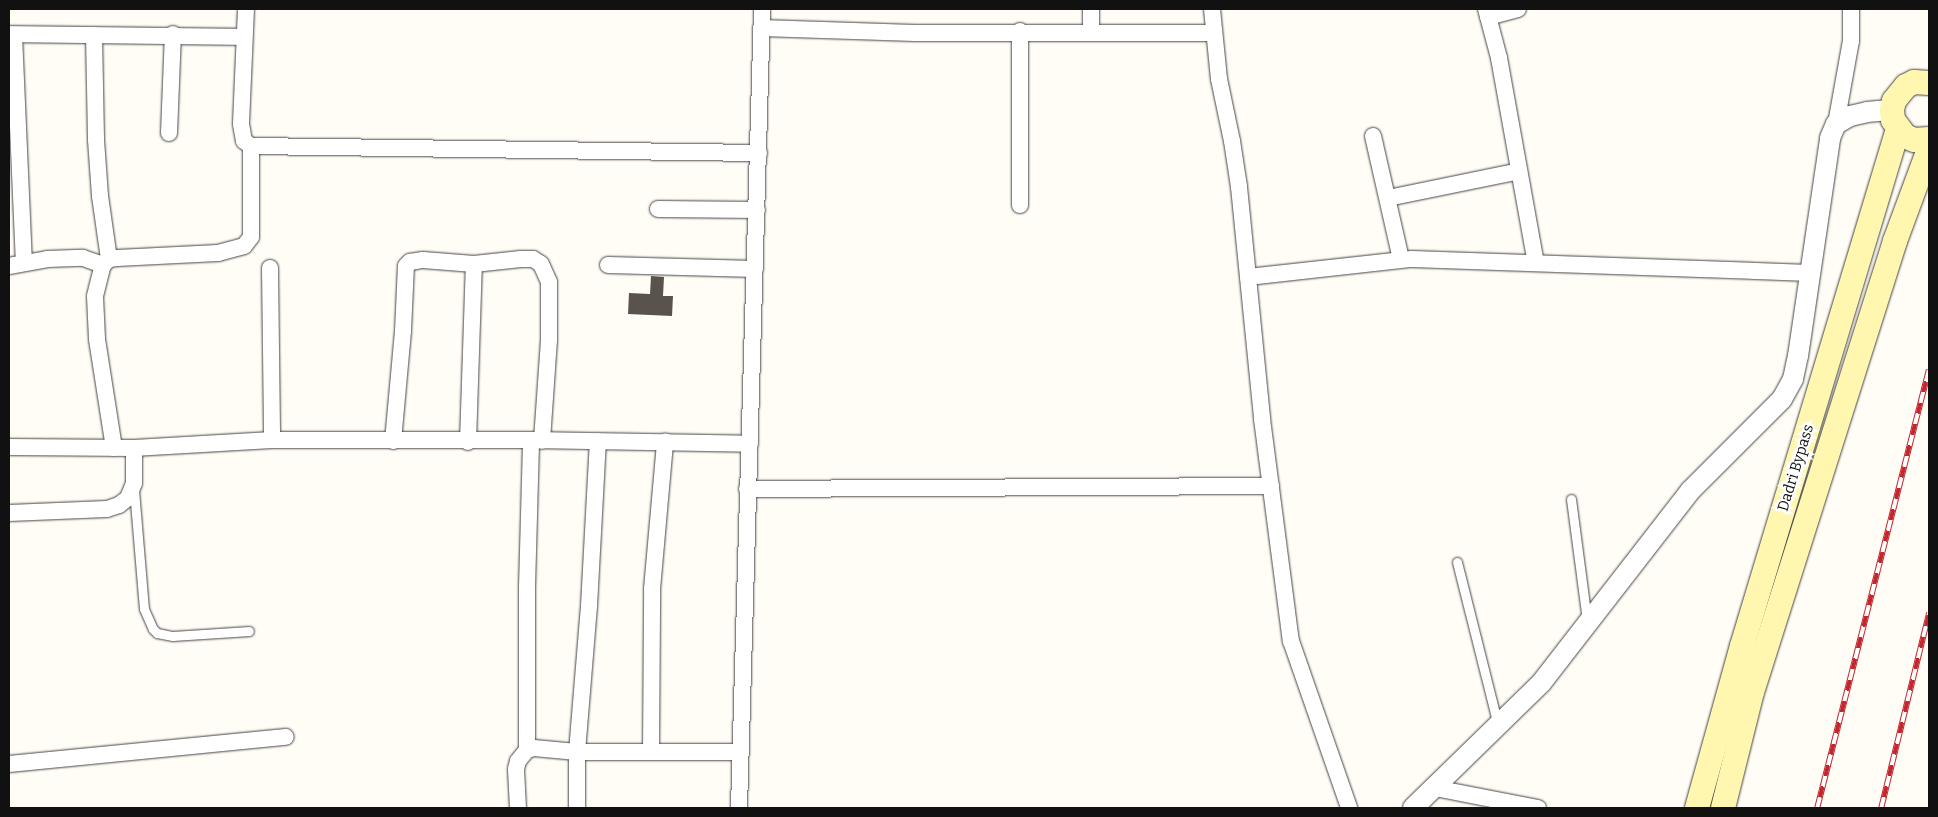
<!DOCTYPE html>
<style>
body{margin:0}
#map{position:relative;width:1938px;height:817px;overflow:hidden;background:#fffdf5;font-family:Bitter,serif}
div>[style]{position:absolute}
.building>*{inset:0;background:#5a524d}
.roads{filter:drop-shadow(0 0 1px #444) drop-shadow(0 0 1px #444)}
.service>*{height:9px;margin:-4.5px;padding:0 4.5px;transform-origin:4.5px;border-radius:4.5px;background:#fff}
.minor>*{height:16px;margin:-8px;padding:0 8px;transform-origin:8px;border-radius:8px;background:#fff}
.tertiary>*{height:20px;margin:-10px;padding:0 10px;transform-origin:10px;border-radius:10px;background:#fff}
.secondary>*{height:24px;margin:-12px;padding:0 12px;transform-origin:12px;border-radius:12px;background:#fff6b0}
.rail>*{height:5.5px;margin-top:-2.75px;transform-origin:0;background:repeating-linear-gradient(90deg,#fff 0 11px,#c4262e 0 22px);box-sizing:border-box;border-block:1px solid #c4262e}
span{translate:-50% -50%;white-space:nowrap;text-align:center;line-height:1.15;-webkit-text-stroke:5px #fff;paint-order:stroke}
.street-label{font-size:15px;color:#111}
.frame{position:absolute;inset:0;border:10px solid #111;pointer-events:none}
</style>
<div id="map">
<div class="building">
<div style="clip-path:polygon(651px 276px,664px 277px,663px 296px,673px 296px,672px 316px,628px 314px,629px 293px,650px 294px)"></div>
</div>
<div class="roads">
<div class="service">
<div style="left:134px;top:490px;width:119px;rotate:85.2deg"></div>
<div style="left:144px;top:609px;width:22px;rotate:66deg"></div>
<div style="left:153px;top:629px;width:6px;rotate:45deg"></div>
<div style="left:157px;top:633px;width:16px;rotate:11deg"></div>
<div style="left:173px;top:636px;width:76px;rotate:-3.8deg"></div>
<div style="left:1571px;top:499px;width:123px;rotate:82.5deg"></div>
<div style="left:1457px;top:562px;width:168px;rotate:75.9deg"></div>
</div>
<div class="minor">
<div style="left:246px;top:9px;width:115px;rotate:92.5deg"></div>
<div style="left:241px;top:124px;width:17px;rotate:80deg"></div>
<div style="left:244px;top:141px;width:9px;rotate:36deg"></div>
<div style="left:251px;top:146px;width:508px;rotate:0.79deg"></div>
<div style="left:1091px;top:9px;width:23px;rotate:90deg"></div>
<div style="left:1212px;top:9px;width:70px;rotate:84.3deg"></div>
<div style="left:1219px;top:79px;width:63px;rotate:78.2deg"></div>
<div style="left:1232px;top:141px;width:47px;rotate:81.3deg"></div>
<div style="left:1239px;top:187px;width:233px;rotate:84.3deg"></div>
<div style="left:1262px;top:419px;width:224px;rotate:82.6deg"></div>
<div style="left:1291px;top:641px;width:177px;rotate:70.8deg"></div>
<div style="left:1486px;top:9px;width:51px;rotate:75.1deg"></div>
<div style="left:1499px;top:58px;width:208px;rotate:79.8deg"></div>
<div style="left:1488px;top:17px;width:31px;rotate:-15deg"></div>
<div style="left:761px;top:28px;width:154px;rotate:1.9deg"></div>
<div style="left:915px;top:33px;width:298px"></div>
<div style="left:9px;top:34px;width:235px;rotate:0.7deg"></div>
<div style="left:14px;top:35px;width:227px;rotate:87.5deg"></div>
<div style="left:94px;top:35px;width:105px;rotate:88.9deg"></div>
<div style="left:96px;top:140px;width:56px;rotate:85.9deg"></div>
<div style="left:100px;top:196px;width:64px;rotate:81.9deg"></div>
<div style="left:1836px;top:124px;width:84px;rotate:-79.8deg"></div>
<div style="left:1851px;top:41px;width:32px;rotate:-90deg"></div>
<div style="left:169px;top:133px;width:99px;rotate:-87.7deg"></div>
<div style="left:1373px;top:136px;width:126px;rotate:77.2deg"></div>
<div style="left:1388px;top:198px;width:134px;rotate:-11.6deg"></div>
<div style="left:1020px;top:205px;width:174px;rotate:-90deg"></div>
<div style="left:658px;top:209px;width:99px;rotate:0.6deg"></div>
<div style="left:608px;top:265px;width:147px;rotate:1.6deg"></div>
<div style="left:9px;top:266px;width:39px;rotate:-10deg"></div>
<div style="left:47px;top:259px;width:36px;rotate:-2deg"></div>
<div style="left:83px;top:258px;width:21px;rotate:19deg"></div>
<div style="left:270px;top:268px;width:172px;rotate:89.3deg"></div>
<div style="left:1248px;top:277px;width:165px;rotate:-6.3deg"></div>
<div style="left:1412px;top:259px;width:398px;rotate:2deg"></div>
<div style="left:393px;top:441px;width:110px;rotate:-84.8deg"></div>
<div style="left:403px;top:331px;width:65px;rotate:-87.4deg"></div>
<div style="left:406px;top:266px;width:6px;rotate:-45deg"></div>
<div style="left:410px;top:262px;width:13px;rotate:-9deg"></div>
<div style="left:423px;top:260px;width:51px;rotate:4.5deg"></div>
<div style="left:474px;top:264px;width:47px;rotate:-6.1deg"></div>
<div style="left:521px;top:259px;width:12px"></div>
<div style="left:533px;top:259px;width:9px;rotate:32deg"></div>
<div style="left:541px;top:264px;width:20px;rotate:66deg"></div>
<div style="left:549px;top:282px;width:58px;rotate:90deg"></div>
<div style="left:549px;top:340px;width:101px;rotate:94deg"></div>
<div style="left:468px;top:442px;width:178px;rotate:-88.1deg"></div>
<div style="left:9px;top:447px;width:125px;rotate:0.5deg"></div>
<div style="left:134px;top:448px;width:138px;rotate:-3.3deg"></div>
<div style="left:272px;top:440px;width:259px"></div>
<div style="left:531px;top:440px;width:219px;rotate:1deg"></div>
<div style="left:114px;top:448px;width:110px;rotate:-98.9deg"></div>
<div style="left:97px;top:339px;width:43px;rotate:-92.7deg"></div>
<div style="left:95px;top:296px;width:32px;rotate:-76deg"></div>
<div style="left:103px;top:265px;width:8px;rotate:-45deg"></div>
<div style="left:109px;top:259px;width:8px;rotate:-7deg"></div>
<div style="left:117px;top:258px;width:101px;rotate:-2.8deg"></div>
<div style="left:218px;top:253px;width:27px;rotate:-15deg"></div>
<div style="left:244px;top:246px;width:11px;rotate:-52deg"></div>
<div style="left:251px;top:237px;width:91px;rotate:-90deg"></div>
<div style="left:747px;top:489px;width:524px;rotate:-0.33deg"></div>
<div style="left:9px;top:513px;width:98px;rotate:-2.3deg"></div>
<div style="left:107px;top:509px;width:13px;rotate:-18deg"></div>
<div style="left:119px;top:505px;width:11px;rotate:-38deg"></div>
<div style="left:128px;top:498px;width:16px;rotate:-68deg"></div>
<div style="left:134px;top:483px;width:35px;rotate:-90deg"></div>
<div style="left:527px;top:750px;width:163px;rotate:-90deg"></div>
<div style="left:527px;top:587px;width:147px;rotate:-88.4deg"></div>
<div style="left:651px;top:752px;width:163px;rotate:-89.6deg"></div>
<div style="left:652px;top:589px;width:148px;rotate:-84.9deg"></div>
<div style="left:9px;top:764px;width:278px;rotate:-5.6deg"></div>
<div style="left:1435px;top:788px;width:105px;rotate:11deg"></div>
<div style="left:518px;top:808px;width:39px;rotate:-93deg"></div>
<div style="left:516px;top:769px;width:8px;rotate:-76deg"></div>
<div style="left:518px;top:761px;width:14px;rotate:-51deg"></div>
<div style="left:527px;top:750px;width:7px;rotate:-16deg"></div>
<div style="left:534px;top:748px;width:43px;rotate:5.3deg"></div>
<div style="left:577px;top:752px;width:163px"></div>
<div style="left:577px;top:808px;width:56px;rotate:-90deg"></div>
<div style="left:577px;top:752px;width:146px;rotate:-85.3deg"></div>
<div style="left:589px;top:606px;width:165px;rotate:-86.9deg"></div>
<div style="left:739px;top:808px;width:799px;rotate:-88.35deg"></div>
</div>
<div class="tertiary">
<div style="left:1413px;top:808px;width:180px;rotate:-44.3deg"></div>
<div style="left:1542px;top:682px;width:242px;rotate:-52.2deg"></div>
<div style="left:1690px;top:491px;width:130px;rotate:-45deg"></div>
<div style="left:1782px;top:399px;width:23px;rotate:-61deg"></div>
<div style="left:1793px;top:379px;width:24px;rotate:-78deg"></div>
<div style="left:1798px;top:356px;width:220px;rotate:-81.6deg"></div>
<div style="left:1830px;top:138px;width:15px;rotate:-67deg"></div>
<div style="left:1836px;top:124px;width:16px;rotate:-30deg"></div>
<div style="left:1850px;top:116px;width:17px;rotate:-13deg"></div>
<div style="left:1867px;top:112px;width:25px;rotate:-5deg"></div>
</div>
<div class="secondary">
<div style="left:1929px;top:83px;width:15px;rotate:-176deg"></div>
<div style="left:1914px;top:82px;width:9px;rotate:153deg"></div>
<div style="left:1906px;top:86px;width:19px;rotate:129deg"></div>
<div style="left:1894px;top:101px;width:9px;rotate:103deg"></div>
<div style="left:1892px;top:110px;width:10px;rotate:84deg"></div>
<div style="left:1893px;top:120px;width:20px;rotate:53deg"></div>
<div style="left:1905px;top:136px;width:10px;rotate:24deg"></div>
<div style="left:1914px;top:140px;width:15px;rotate:-4deg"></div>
<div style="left:1697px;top:808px;width:168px;rotate:-74.5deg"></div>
<div style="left:1742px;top:646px;width:540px;rotate:-73.21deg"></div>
<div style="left:1723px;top:808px;width:120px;rotate:-76deg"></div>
<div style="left:1752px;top:692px;width:473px;rotate:-72.4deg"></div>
<div style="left:1895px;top:241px;width:98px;rotate:-69.7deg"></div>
</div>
</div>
<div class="rail">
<div style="left:1817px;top:808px;width:452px;rotate:-75.7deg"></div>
<div style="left:1881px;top:808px;width:201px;rotate:-76.2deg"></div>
</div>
<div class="street-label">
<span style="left:1796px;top:468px;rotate:-73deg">Dadri Bypass</span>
</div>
<div class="frame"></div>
</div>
